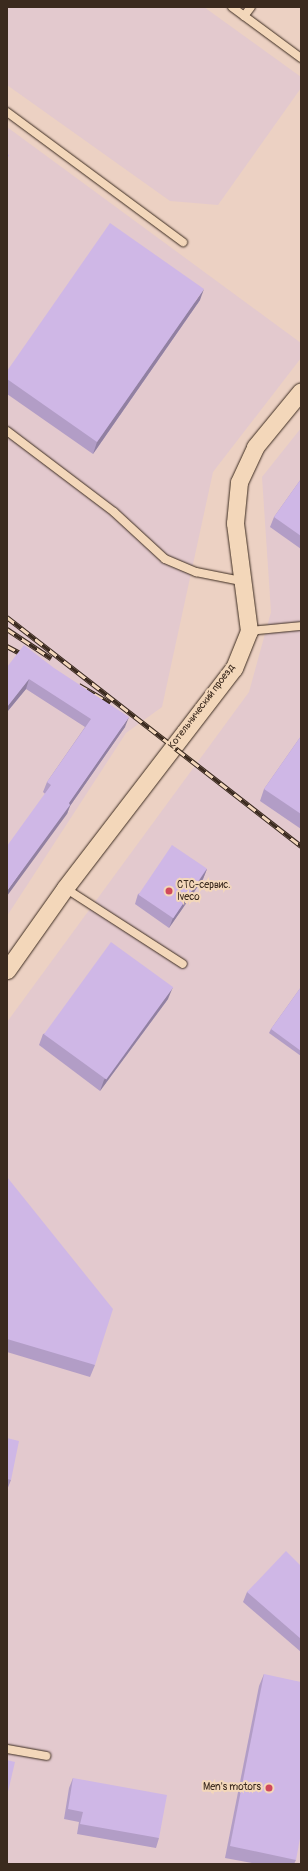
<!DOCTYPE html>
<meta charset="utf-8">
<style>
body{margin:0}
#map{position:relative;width:308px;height:1871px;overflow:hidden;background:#ecd1c3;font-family:Pangolin,sans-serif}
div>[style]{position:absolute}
.built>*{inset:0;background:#e3c9ce}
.roads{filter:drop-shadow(0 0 1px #3b2a1e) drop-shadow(0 0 1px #3b2a1e)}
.service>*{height:8px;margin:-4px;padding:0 4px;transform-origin:4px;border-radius:4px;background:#f3d7ba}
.minor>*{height:17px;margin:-8.5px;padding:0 8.5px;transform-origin:8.5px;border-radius:8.5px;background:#f3d7ba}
.rail>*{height:4.5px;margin-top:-2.25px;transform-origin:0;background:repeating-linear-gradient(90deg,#f3d7ba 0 9px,#3b2a1e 0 18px);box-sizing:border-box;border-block:1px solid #3b2a1e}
.wall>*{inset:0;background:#b29dc6}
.shaded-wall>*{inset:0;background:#9180a1}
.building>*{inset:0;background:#cfb7e6;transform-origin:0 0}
.dots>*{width:11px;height:11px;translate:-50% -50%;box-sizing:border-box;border:2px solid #f3d7ba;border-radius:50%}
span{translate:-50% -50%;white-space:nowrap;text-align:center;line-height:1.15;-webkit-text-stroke:4px #f3d7ba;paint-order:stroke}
.street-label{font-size:10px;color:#3b2a1e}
.poi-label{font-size:10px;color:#3b2a1e}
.left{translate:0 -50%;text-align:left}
.right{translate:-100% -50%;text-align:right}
.frame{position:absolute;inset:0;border:8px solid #3b2a1e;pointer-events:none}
</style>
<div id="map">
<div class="built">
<div style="clip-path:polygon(7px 7px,204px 7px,301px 77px,301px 88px,218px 205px,170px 201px,7px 85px)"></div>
<div style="clip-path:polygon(7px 127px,301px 343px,301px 358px,213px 472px,162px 707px,126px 733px,7px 916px)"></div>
<div style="clip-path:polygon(301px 428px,301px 1864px,7px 1864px,7px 1022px,249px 692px,271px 612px,262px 477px)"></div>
</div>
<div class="roads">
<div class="service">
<div style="left:232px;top:7px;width:86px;rotate:36.5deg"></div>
<div style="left:244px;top:16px;width:11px;rotate:-52deg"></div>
<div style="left:7px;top:112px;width:219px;rotate:36.5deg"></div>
<div style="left:7px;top:431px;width:134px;rotate:37.1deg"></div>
<div style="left:114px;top:512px;width:69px;rotate:42.7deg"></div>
<div style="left:165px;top:559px;width:34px;rotate:23deg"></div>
<div style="left:196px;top:572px;width:46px;rotate:11.3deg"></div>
<div style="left:249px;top:631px;width:52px;rotate:-5.5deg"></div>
<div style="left:65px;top:888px;width:140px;rotate:32.8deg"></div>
<div style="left:7px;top:1749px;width:40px;rotate:10deg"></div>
</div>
<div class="minor">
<div style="left:7px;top:970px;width:100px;rotate:-54.7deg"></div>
<div style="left:65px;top:888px;width:277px;rotate:-52.5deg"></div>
<div style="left:234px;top:668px;width:40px;rotate:-68deg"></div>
<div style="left:249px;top:631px;width:109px;rotate:-97.4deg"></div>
<div style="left:235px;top:523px;width:41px;rotate:-84.4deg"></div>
<div style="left:239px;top:482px;width:38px;rotate:-65deg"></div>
<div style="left:255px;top:447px;width:72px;rotate:-50.6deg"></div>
</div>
</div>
<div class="rail">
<div style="left:7px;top:617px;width:373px;rotate:37.9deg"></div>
<div style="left:7px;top:629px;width:53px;rotate:33.4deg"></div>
<div style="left:7px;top:646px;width:24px;rotate:28deg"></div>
<div style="left:79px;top:685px;width:36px;rotate:30deg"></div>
</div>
<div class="wall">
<div style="clip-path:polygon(200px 300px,93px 454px,7px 394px,7px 371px)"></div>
<div style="clip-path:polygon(301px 479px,301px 549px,270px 527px,274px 517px)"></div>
<div style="clip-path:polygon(7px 667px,125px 727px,70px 806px,67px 814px,43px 792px,47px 782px,85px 727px,26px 689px,7px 712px)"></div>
<div style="clip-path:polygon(301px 736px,301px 829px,260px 801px,264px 789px)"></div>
<div style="clip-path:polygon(207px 869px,203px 879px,169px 928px,135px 904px,138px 894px)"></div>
<div style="clip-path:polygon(301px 987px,301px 1056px,269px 1033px,271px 1029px)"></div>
<div style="clip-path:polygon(168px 999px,100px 1091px,39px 1045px,43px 1034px)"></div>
<div style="clip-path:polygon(7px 1177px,95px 1365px,90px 1377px,7px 1352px)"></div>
<div style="clip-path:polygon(7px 1438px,11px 1480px,7px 1490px)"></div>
<div style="clip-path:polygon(301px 1566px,301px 1652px,243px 1602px,247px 1592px)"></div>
<div style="clip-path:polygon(264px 1674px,296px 1860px,294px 1864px,257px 1864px,225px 1858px,259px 1686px)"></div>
<div style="clip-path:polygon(73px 1778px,159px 1838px,156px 1848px,77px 1834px,79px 1822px,64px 1819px,69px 1788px)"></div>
</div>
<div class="shaded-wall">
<div style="clip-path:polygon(204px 289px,200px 300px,93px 454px,97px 442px)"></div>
<div style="clip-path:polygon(29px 679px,26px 689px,7px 712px,7px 707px)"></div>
<div style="clip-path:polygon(129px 717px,125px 727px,70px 806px,67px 814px,7px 896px,7px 891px)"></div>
<div style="clip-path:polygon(207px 869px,203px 879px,169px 928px,173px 918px)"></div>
<div style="clip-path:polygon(173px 987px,168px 999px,100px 1091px,104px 1080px)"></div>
</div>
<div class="building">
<div style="clip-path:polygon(7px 154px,9px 155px,7px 159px)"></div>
<div style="clip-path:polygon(110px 223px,204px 289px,97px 442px,7px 379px,7px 371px)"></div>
<div style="clip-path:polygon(301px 479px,301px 536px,274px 517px)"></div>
<div style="clip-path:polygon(24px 645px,54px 668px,129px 717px,69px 803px,70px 805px,7px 891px,7px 846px,51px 785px,47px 782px,91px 719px,29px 679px,7px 707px,7px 667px)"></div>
<div style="clip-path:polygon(301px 736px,301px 814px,264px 789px)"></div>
<div style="left:172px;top:845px;width:42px;height:60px;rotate:34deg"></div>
<div style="left:111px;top:942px;width:77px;height:114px;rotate:36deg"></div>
<div style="clip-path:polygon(301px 987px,301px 1051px,271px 1029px)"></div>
<div style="clip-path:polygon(7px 1177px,113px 1309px,95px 1365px,7px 1339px)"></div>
<div style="clip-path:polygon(7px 1438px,19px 1441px,11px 1480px,7px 1479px)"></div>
<div style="clip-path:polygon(286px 1551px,301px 1566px,301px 1639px,247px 1592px)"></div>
<div style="clip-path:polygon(264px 1674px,301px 1682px,301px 1833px,296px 1860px,230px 1846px)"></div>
<div style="clip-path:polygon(7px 1760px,15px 1762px,7px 1796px)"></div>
<div style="clip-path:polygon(73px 1778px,167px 1795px,159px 1838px,80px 1824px,83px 1812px,68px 1809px)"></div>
</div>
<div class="dots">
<div style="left:169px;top:891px;background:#d1495b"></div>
<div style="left:269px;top:1788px;background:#d1495b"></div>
</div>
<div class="street-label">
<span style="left:202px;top:707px;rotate:-53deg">Котельнический проезд</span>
</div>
<div class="poi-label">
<span class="left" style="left:177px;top:891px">СТС-сервис.<br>Iveco</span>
<span class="right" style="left:261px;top:1788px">Men's motors</span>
</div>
<div class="frame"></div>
</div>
